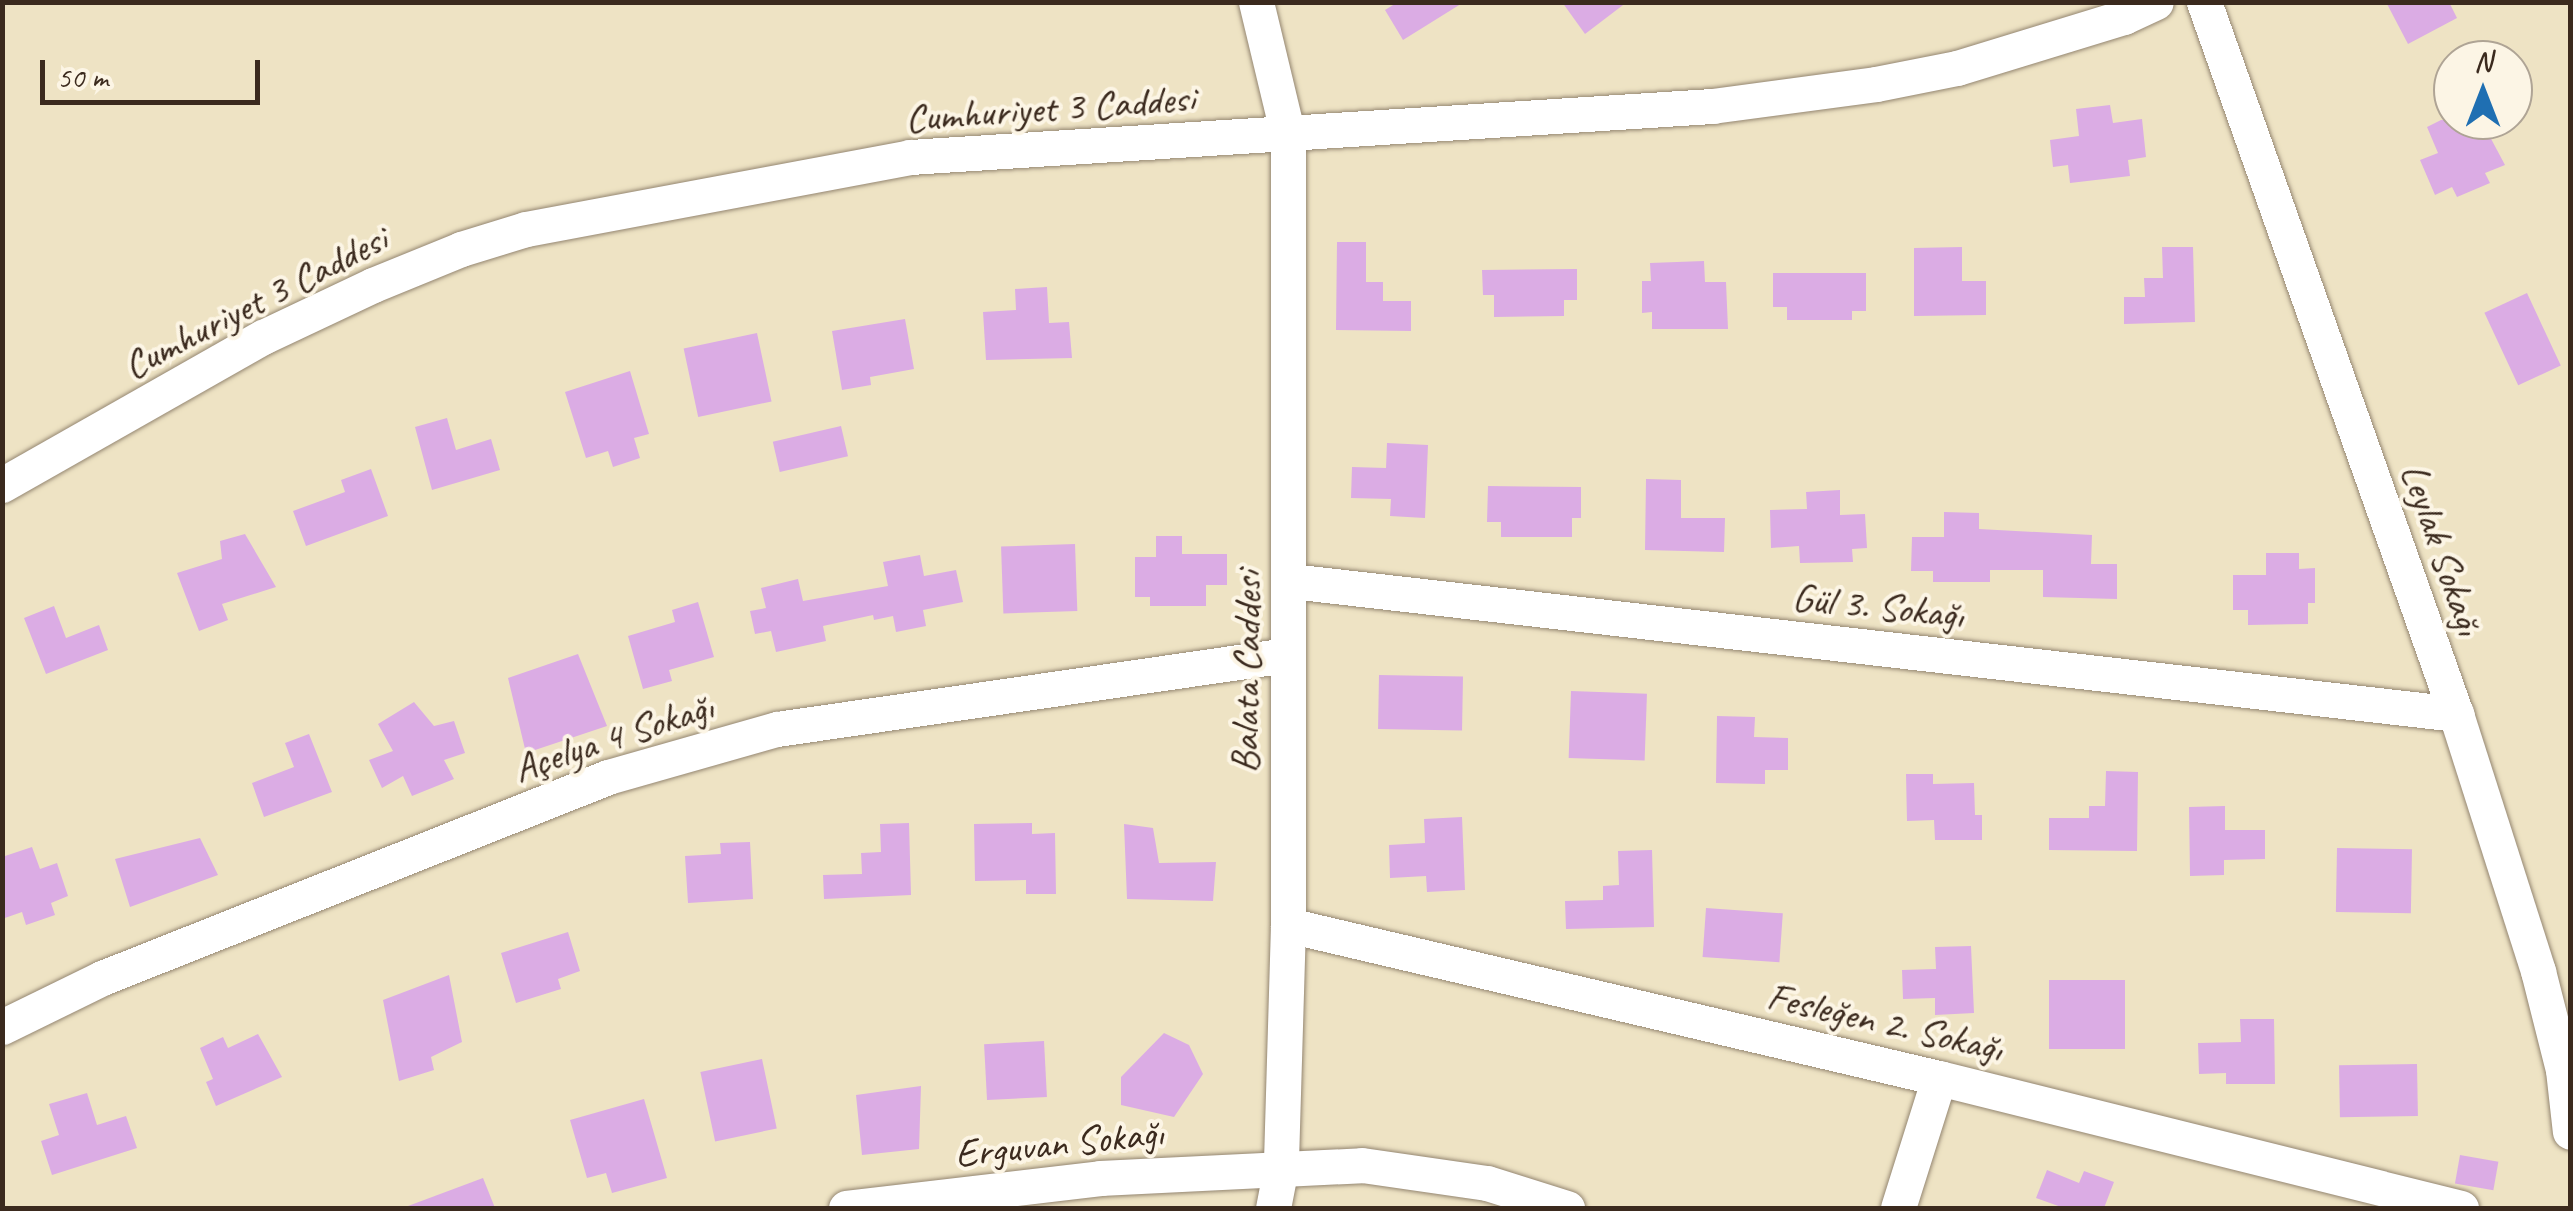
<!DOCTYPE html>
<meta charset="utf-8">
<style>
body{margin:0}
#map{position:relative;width:2573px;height:1211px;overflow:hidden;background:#eee3c4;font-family:Caveat,sans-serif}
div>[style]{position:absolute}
.building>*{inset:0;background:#dbace4;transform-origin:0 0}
.roads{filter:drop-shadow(0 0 2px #948671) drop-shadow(0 0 2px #948671)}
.minor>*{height:35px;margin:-17.5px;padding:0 17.5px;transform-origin:17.5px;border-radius:17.5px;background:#fff}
span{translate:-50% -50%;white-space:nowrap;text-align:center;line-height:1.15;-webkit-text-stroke:8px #fcf5e5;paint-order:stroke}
.street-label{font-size:40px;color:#3b2a1e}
.frame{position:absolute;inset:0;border:5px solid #3b2a1e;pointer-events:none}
.north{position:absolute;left:2433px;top:40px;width:100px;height:100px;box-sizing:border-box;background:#fcf5e5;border:2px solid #afa495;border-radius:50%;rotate:0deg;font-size:28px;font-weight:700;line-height:40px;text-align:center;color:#3b2a1e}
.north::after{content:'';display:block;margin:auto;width:35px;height:45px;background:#1f6fb2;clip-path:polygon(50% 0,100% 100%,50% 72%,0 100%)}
.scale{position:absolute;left:40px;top:60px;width:220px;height:45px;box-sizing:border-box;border:5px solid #3b2a1e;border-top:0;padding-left:12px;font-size:30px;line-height:35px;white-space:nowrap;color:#3b2a1e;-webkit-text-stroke:8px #fcf5e5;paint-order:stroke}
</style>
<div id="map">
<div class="building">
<div style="clip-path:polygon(1398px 2px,1464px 2px,1403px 40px,1385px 10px)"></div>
<div style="clip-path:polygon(1562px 2px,1627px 2px,1585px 34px)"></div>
<div style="clip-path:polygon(2386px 2px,2449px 2px,2457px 18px,2408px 44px)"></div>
<div style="clip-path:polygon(2110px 105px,2113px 123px,2142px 119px,2146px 157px,2128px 160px,2130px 176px,2070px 183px,2068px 165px,2053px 167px,2050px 140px,2079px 136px,2076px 109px)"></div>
<div style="clip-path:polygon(2441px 120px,2481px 120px,2505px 165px,2485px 173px,2490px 183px,2457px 197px,2452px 187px,2435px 195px,2420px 160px,2438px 153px,2427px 127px)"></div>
<div style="clip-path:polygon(1337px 242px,1366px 242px,1366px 282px,1383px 282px,1383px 301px,1411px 301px,1411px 331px,1336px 330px)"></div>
<div style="clip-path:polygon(1962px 247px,1962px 281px,1986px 281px,1986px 315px,1914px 316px,1914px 248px)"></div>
<div style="clip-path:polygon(2162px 247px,2193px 247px,2195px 322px,2124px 324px,2124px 297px,2145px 297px,2144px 278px,2163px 278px)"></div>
<div style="clip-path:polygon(1704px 261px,1705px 282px,1726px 282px,1728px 329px,1652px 329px,1652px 312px,1642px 313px,1642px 281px,1651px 281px,1650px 263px)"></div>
<div style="clip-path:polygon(1577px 269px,1577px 300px,1564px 300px,1564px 316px,1494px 317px,1494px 295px,1483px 295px,1482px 270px)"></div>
<div style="clip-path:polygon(1773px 273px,1866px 273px,1866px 311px,1852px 311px,1852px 320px,1787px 320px,1787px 307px,1773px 307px)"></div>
<div style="clip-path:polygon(1047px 287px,1049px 323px,1069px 322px,1072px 358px,986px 360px,983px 312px,1016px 310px,1015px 289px)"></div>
<div style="left:2527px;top:293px;width:80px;height:47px;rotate:65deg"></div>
<div style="clip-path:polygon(905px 319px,914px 369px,870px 377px,871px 385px,842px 390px,832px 331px)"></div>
<div style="left:757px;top:333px;width:70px;height:75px;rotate:78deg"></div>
<div style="clip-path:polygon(630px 371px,649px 434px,634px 438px,640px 458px,613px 467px,608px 451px,586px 458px,565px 392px)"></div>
<div style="clip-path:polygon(447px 418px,456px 450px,491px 439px,500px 470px,432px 490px,415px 427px)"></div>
<div style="left:841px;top:426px;width:31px;height:70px;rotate:77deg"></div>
<div style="clip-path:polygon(1387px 443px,1428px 445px,1425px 518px,1390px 516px,1391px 499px,1351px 498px,1352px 467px,1386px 468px)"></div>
<div style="clip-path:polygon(371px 469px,388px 516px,306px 546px,293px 511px,345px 492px,341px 480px)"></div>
<div style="clip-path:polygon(1646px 479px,1681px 480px,1681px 518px,1725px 518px,1724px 552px,1645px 550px)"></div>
<div style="clip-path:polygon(1488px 486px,1581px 487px,1581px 518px,1572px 518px,1572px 537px,1501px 537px,1501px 522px,1487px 522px)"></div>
<div style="clip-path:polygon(1840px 490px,1840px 515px,1865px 514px,1867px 548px,1852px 549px,1853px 562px,1800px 563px,1799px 546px,1771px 548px,1770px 510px,1807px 509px,1806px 492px)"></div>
<div style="clip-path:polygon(1944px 512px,1979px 513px,1979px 529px,2092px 535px,2091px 564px,2117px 564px,2117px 599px,2043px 597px,2043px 570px,1990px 570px,1990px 582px,1933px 582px,1933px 571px,1911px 571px,1912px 537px,1944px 537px)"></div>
<div style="clip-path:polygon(245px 534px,276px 587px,222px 604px,228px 620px,199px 631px,177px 573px,222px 559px,220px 541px)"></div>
<div style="clip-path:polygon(1156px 536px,1182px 536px,1182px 554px,1227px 554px,1227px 585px,1206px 585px,1206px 606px,1150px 606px,1150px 597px,1135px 597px,1135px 557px,1156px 557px)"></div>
<div style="left:1075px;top:544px;width:67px;height:74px;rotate:88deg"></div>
<div style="clip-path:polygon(2266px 553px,2299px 553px,2299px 569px,2315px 568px,2315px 603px,2308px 603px,2308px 624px,2248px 625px,2248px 610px,2233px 610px,2233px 575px,2266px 575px)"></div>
<div style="clip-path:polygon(920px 555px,924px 576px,956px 570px,963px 602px,923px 610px,926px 626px,896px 632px,893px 616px,874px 620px,873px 615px,823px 626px,826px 641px,776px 652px,771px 631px,755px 634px,750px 611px,766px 608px,761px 588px,798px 579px,803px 601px,888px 586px,883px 562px)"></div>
<div style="clip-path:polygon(698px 602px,714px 657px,669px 670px,672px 681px,643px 689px,628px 636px,675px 622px,672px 610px)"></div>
<div style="clip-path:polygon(54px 606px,66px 638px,99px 625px,108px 650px,46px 674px,24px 618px)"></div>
<div style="clip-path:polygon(578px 654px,607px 726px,526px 753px,508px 678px)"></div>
<div style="left:1379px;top:675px;width:84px;height:54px;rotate:1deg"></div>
<div style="left:1571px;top:691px;width:76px;height:67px;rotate:2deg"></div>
<div style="clip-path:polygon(414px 702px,434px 726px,454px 721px,465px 753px,444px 760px,454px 779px,412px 796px,403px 776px,382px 788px,369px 760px,393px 751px,378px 724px)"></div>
<div style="clip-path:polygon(1717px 716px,1755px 717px,1754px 737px,1788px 738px,1788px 770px,1765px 770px,1765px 784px,1716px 783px)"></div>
<div style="clip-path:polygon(309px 734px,332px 792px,264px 817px,252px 783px,294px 767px,285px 743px)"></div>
<div style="clip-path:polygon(2106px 771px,2138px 772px,2137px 851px,2049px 850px,2049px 818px,2089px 818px,2089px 806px,2105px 806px)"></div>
<div style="clip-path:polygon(1906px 774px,1933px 774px,1933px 784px,1974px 783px,1975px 815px,1982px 815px,1982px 840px,1935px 840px,1934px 820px,1907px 821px)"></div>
<div style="clip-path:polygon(2225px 806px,2225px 830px,2265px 830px,2265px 859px,2224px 860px,2224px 875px,2190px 876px,2189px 807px)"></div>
<div style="clip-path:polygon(1462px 817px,1465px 890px,1427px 892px,1426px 876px,1390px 878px,1389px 845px,1425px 843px,1424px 819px)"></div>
<div style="clip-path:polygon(909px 823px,911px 895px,824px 899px,823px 875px,862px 874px,861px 853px,881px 852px,880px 824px)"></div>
<div style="clip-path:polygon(1032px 823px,1032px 834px,1055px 833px,1056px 894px,1026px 894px,1026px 880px,975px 881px,974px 824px)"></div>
<div style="clip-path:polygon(1124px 824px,1153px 828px,1159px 863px,1216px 862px,1213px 901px,1127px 899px)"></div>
<div style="clip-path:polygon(200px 838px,218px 875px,130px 907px,115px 859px)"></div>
<div style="clip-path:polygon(750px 842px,753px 899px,688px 903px,685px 856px,721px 854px,720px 843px)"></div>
<div style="clip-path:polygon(32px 847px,40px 869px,57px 863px,68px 896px,51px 903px,55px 915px,26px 925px,22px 912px,2px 919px,2px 857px)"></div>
<div style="left:2337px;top:848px;width:75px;height:64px;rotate:1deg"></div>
<div style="clip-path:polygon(1652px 850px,1654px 927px,1566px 929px,1565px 901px,1603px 900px,1603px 886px,1619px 885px,1618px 851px)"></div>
<div style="left:1706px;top:908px;width:77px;height:49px;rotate:4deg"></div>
<div style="clip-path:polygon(568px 932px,580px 971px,558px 979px,561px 989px,516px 1003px,501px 953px)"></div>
<div style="clip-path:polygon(1971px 946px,1974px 1013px,1935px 1015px,1935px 998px,1903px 999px,1902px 970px,1936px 969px,1935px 947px)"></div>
<div style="clip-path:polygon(449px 975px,462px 1042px,431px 1057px,434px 1070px,399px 1081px,383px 1000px)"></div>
<div style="left:2049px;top:980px;width:76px;height:69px"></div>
<div style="clip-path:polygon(2240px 1019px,2274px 1019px,2275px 1084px,2226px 1084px,2226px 1073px,2199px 1074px,2198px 1043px,2241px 1042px)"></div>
<div style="clip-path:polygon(1164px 1033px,1189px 1045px,1203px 1074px,1174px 1117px,1121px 1105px,1121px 1077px)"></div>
<div style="clip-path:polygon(258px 1034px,282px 1077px,216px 1106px,206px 1082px,213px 1079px,200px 1048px,223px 1037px,228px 1048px)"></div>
<div style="left:1044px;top:1041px;width:56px;height:60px;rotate:87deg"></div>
<div style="left:762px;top:1059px;width:71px;height:63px;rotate:78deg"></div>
<div style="left:2417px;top:1064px;width:52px;height:78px;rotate:89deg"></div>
<div style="clip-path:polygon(921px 1086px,919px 1149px,862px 1155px,856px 1095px)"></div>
<div style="clip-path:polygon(87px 1093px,97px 1125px,126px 1116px,137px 1148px,52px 1175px,41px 1141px,59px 1135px,49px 1104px)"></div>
<div style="clip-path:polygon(644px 1099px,667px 1178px,612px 1193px,606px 1173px,587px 1178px,570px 1120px)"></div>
<div style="left:2460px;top:1155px;width:39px;height:29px;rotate:10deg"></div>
<div style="clip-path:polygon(2047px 1170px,2079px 1183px,2084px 1171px,2114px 1182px,2104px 1208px,2064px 1208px,2036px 1198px)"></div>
<div style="clip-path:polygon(483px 1178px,495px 1208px,408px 1208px,408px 1206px)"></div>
</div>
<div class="roads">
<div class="minor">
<div style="left:1256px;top:2px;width:137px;rotate:76.5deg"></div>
<div style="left:1288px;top:135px;width:790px;rotate:90deg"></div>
<div style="left:1288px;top:925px;width:242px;rotate:91.7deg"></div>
<div style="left:1281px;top:1167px;width:42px;rotate:101deg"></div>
<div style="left:2204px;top:2px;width:755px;rotate:70.51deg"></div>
<div style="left:2456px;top:714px;width:270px;rotate:72.3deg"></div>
<div style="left:2538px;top:971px;width:102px;rotate:75.8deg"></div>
<div style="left:2563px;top:1070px;width:62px;rotate:83.6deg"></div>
<div style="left:2px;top:485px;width:300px;rotate:-29.6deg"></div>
<div style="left:263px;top:337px;width:122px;rotate:-25.3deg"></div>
<div style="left:373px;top:285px;width:95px;rotate:-22.2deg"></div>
<div style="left:461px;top:249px;width:68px;rotate:-17.1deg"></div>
<div style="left:526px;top:229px;width:391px;rotate:-10.6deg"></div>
<div style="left:910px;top:157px;width:804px;rotate:-3.64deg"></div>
<div style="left:1712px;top:106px;width:165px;rotate:-7.6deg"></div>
<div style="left:1876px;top:84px;width:83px;rotate:-11.2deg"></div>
<div style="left:1957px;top:68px;width:175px;rotate:-17deg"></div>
<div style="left:2124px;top:17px;width:35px;rotate:-25deg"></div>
<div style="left:1291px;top:581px;width:1173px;rotate:6.51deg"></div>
<div style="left:1288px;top:925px;width:669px;rotate:13.23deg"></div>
<div style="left:1939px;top:1078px;width:538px;rotate:13.98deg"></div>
<div style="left:2px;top:1027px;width:111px;rotate:-26.1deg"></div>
<div style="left:102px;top:978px;width:544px;rotate:-21.66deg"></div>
<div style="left:608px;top:777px;width:176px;rotate:-15.9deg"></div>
<div style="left:777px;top:729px;width:515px;rotate:-8.26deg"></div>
<div style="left:846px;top:1208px;width:256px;rotate:-6.7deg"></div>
<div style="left:1100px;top:1178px;width:262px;rotate:-2.8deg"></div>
<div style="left:1362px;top:1165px;width:126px;rotate:8.2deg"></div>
<div style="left:1487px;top:1183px;width:84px;rotate:17.4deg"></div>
<div style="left:1898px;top:1208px;width:136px;rotate:-72.5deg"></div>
</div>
</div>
<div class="street-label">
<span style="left:1050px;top:108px;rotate:-4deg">Cumhuriyet 3 Caddesi</span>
<span style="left:255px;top:302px;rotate:-27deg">Cumhuriyet 3 Caddesi</span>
<span style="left:2442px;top:549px;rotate:71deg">Leylak Sokağı</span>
<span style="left:1878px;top:606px;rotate:6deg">Gül 3. Sokağı</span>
<span style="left:1246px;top:672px;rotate:-89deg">Balata Caddesi</span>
<span style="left:613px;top:737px;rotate:-18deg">Açelya 4 Sokağı</span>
<span style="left:1885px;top:1022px;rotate:13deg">Fesleğen 2. Sokağı</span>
<span style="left:1059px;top:1143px;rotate:-6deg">Erguvan Sokağı</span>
</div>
<div class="frame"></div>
<div class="north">N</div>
<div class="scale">50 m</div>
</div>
